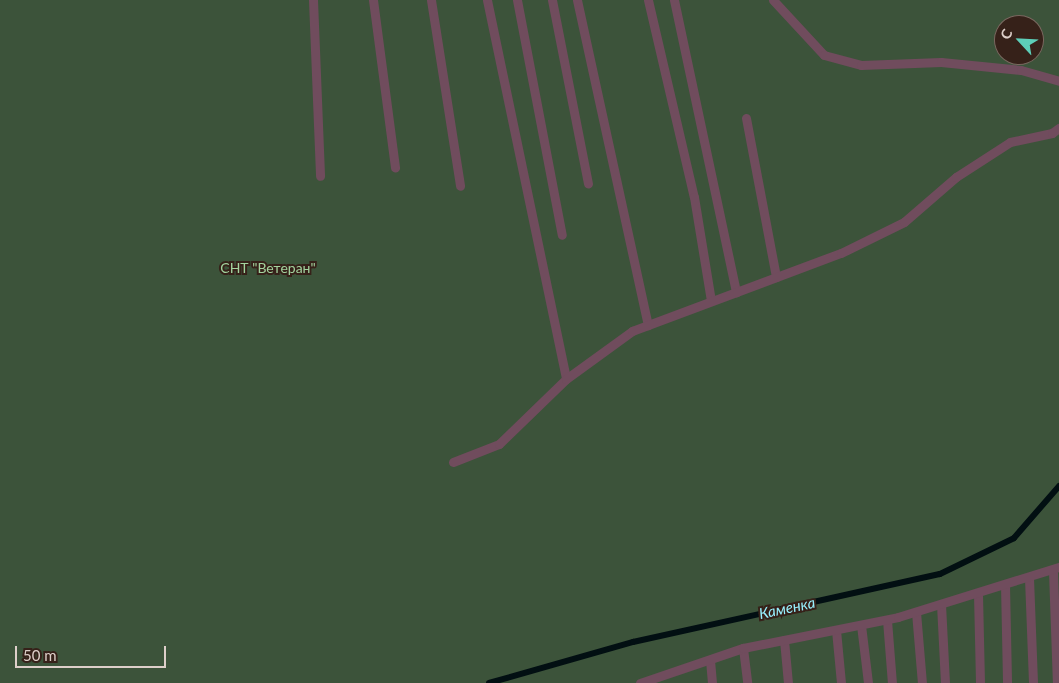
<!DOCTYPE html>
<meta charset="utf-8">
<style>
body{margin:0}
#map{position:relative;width:1059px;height:683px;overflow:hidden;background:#362119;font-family:Lato,sans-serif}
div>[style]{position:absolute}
.green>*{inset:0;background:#3c533a}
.stream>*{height:6px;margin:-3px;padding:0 3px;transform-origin:3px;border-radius:3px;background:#020f12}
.lane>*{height:9px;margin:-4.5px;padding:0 4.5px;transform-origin:4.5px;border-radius:4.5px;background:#704c5d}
span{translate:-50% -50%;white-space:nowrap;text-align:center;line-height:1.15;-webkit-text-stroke:4px #362119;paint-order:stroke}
.park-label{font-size:14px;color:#a3d39e}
.water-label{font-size:15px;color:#97f1fe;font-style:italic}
.north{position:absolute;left:994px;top:15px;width:50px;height:50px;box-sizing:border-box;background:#362119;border:1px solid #79675f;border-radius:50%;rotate:295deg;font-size:14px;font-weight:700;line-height:20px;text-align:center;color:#ddcfc9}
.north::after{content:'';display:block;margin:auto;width:18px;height:22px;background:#5dceb8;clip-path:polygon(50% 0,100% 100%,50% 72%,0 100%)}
.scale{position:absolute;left:15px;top:646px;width:151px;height:22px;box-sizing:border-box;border:2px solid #ddcfc9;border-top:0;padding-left:6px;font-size:15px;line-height:18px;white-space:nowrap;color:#ddcfc9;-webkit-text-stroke:4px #362119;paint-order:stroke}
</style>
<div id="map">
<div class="green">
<div style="clip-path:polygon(evenodd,0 0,1059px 0,1059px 683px,0 683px,0 0,1004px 25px,1034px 25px,1034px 55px,1004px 55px,1004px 25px)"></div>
</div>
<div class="stream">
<div style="left:489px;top:683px;width:150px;rotate:-15.9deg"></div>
<div style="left:633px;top:642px;width:314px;rotate:-12.5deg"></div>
<div style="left:940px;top:574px;width:82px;rotate:-25.9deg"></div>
<div style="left:1014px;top:538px;width:69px;rotate:-49.1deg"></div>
</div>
<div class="lane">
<div style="left:313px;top:0;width:176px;rotate:87.7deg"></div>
<div style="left:373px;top:0;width:169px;rotate:82.5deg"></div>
<div style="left:431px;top:0;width:188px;rotate:81.1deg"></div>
<div style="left:487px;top:0;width:387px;rotate:78.2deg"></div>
<div style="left:517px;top:0;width:239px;rotate:79.2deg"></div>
<div style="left:552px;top:0;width:187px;rotate:78.9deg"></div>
<div style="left:577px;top:0;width:333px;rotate:77.7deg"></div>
<div style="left:648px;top:0;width:202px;rotate:76.9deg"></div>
<div style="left:694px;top:197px;width:105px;rotate:80.7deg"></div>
<div style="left:674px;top:0;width:299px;rotate:78deg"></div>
<div style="left:773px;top:0;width:75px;rotate:47.2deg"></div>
<div style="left:824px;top:55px;width:38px;rotate:15deg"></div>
<div style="left:861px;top:65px;width:80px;rotate:-2.1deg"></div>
<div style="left:941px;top:62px;width:80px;rotate:5.7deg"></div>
<div style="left:1021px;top:70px;width:40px;rotate:16deg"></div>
<div style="left:746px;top:118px;width:162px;rotate:79.3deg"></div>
<div style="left:453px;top:462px;width:49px;rotate:-21.4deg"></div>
<div style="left:499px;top:444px;width:93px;rotate:-44.1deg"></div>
<div style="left:566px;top:379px;width:82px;rotate:-36deg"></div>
<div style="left:632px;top:331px;width:223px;rotate:-20.5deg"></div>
<div style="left:841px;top:253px;width:70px;rotate:-26.2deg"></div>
<div style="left:904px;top:222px;width:69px;rotate:-40.9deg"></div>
<div style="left:956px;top:177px;width:64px;rotate:-32.9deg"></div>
<div style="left:1010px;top:142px;width:43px;rotate:-12.1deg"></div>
<div style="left:1052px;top:133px;width:9px;rotate:-36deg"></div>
<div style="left:1053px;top:571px;width:112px;rotate:88deg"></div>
<div style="left:1029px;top:578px;width:105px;rotate:87.8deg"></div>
<div style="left:1005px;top:585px;width:98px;rotate:88.8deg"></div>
<div style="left:978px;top:594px;width:89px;rotate:88.7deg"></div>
<div style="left:941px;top:604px;width:79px;rotate:87.1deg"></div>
<div style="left:916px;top:612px;width:71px;rotate:85.2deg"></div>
<div style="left:887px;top:620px;width:63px;rotate:85.5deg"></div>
<div style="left:861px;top:625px;width:58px;rotate:83.1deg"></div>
<div style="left:836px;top:630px;width:53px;rotate:84.6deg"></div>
<div style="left:784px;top:640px;width:43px;rotate:84.7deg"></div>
<div style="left:743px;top:648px;width:35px;rotate:83deg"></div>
<div style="left:710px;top:660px;width:23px;rotate:85deg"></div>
<div style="left:640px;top:683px;width:109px;rotate:-18.8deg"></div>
<div style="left:743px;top:648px;width:158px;rotate:-11.3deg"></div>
<div style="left:898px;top:617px;width:169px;rotate:-17.3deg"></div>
</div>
<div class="park-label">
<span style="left:268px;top:268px">СНТ "Ветеран"</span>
</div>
<div class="water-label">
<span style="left:787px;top:608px;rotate:-12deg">Каменка</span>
</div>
<div class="north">С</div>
<div class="scale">50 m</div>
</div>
